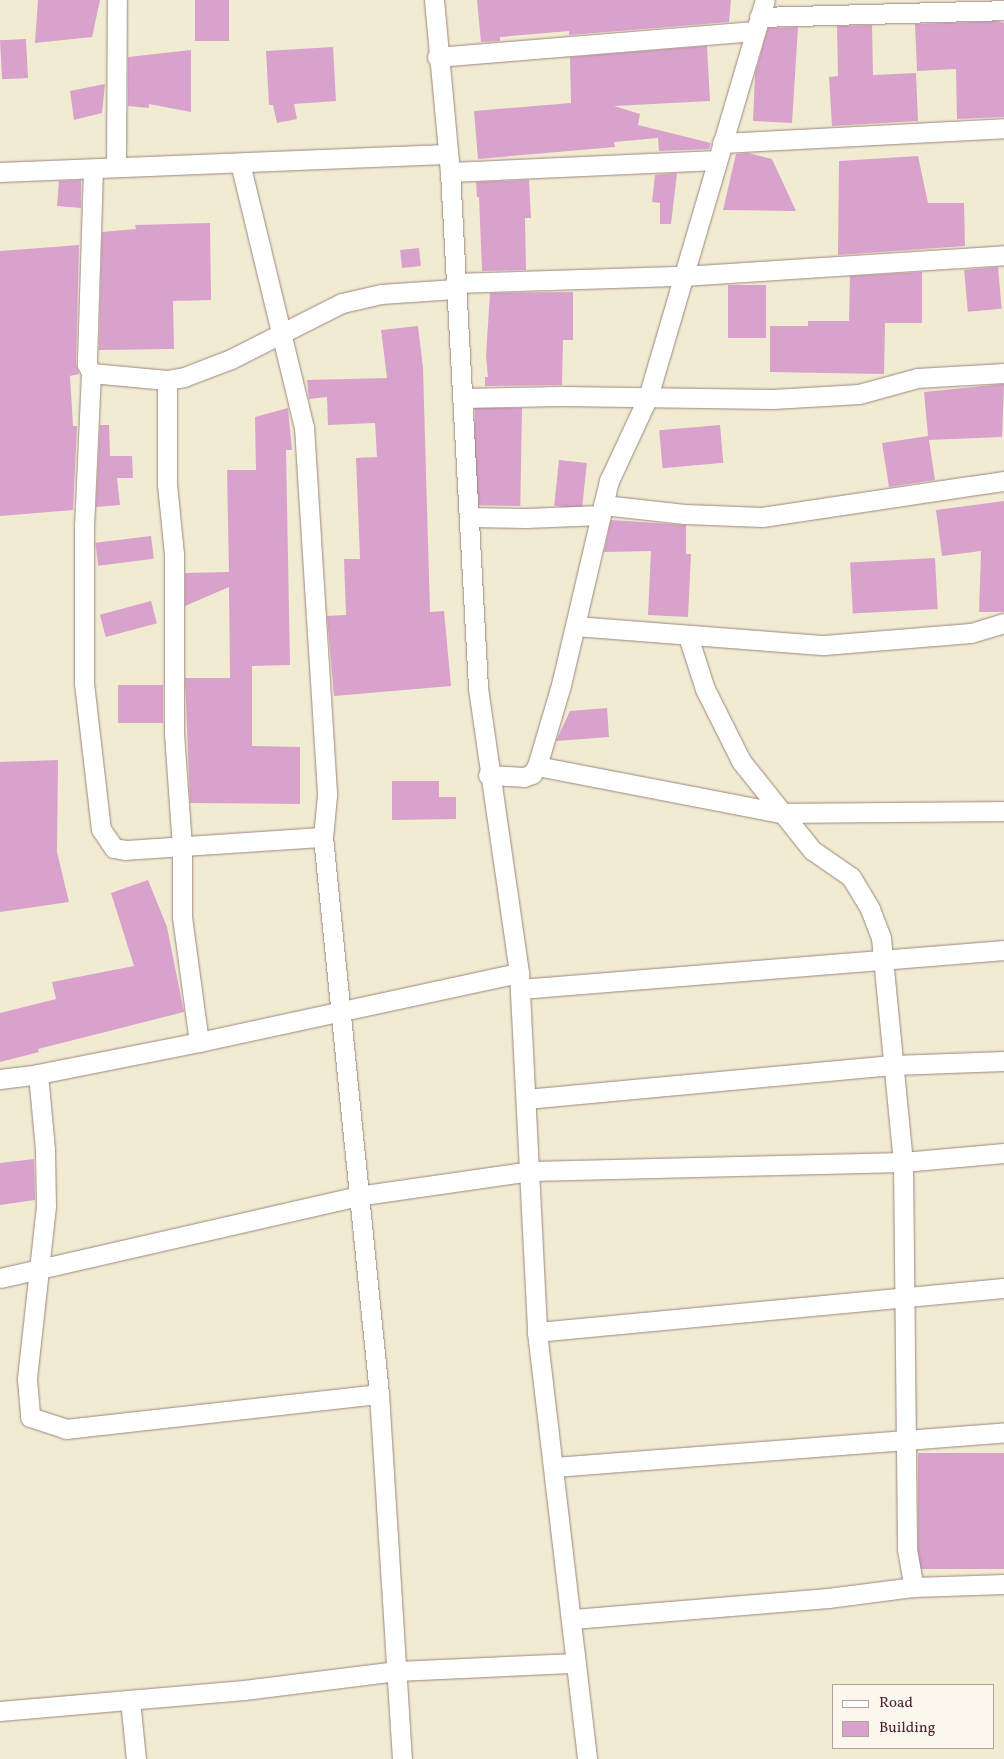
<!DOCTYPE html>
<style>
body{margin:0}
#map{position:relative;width:1004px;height:1759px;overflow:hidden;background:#f1ebd2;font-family:Vollkorn,serif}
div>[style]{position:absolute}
.building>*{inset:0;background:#d8a2cc;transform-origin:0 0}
.roads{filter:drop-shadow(0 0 1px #9e857e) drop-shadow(0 0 1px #9e857e)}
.street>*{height:19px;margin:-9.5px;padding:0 9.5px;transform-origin:9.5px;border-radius:9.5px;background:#fff}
span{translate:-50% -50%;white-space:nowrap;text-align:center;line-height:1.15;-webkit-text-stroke:4px #fbf7ec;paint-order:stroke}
.legend{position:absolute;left:832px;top:1684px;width:162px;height:65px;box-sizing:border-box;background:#fbf7ec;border:1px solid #b4a19f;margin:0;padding:6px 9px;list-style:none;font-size:15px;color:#4a1f2b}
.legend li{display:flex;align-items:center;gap:10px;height:25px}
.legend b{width:25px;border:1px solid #b4a19f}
</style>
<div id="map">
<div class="building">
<div style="clip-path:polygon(38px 0,100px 0,92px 37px,35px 43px)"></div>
<div style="left:195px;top:0;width:34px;height:41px"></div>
<div style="clip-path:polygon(477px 0,731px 0,729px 22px,569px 35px,569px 31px,500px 37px,500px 41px,481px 42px)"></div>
<div style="clip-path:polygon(998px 21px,1004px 23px,1004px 117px,957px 119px,956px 69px,917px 71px,915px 24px)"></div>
<div style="clip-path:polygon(872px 25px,873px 75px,916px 73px,918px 121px,832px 126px,829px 77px,838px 76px,837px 26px)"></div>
<div style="clip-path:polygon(798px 27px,792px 123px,753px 121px,755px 74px,768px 28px)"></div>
<div style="left:26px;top:39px;width:39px;height:26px;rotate:87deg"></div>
<div style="clip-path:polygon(707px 46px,710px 101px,614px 106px,640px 114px,638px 125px,711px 143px,709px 149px,659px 151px,658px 138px,614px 142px,615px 147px,478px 159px,474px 111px,571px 103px,570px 57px)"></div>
<div style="clip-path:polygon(333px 47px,336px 101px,294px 104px,297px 119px,277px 123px,273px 105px,269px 105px,266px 51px)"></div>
<div style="clip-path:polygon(191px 50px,191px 112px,149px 104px,149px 108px,128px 106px,128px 57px)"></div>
<div style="clip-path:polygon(105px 84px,102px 113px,74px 120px,70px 91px)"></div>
<div style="clip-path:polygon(748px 153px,772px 159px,796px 211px,723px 210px,736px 154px)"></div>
<div style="clip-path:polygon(918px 156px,928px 203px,964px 203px,965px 246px,838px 255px,839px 161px)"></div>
<div style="clip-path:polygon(677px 173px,671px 224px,660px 224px,660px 203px,652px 202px,655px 175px)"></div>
<div style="clip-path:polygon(81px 180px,81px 208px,57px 206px,59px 181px)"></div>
<div style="clip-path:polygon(529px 180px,531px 218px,525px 218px,526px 270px,482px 271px,479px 197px,477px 197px,476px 182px)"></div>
<div style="clip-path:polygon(210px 223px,211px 300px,173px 301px,174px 349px,99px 350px,102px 232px,136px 229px,135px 225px)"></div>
<div style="clip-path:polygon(79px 245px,76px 364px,79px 374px,70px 376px,73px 426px,77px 426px,73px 510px,0 516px,0 251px)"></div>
<div style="left:419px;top:248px;width:18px;height:19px;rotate:84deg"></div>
<div style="left:998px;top:267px;width:42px;height:34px;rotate:85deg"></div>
<div style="clip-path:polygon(922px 272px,922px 323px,885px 323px,884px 374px,770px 372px,770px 326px,808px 326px,808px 321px,849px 321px,850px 276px)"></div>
<div style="left:728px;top:285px;width:38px;height:53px"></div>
<div style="clip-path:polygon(573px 292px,573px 340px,563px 340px,562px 385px,485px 386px,485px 377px,488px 377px,486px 356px,490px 293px)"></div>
<div style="clip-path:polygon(418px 326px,423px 368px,430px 612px,444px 611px,451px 686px,334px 696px,327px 616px,346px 615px,344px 559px,360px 559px,356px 458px,377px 457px,375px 423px,328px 425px,327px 397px,309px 399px,307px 380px,387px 378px,381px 330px)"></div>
<div style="clip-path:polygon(1004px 384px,1002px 437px,929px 440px,935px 480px,889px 487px,882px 443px,928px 436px,924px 392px)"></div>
<div style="clip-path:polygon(288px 408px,292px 450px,286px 450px,290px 665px,252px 666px,252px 746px,300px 747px,300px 804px,190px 803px,185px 678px,230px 678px,229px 587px,185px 606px,185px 573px,229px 572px,227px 470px,256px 470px,255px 417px)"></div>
<div style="left:522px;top:408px;width:98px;height:47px;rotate:91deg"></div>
<div style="clip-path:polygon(100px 425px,109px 425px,110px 456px,132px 456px,133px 478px,117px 478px,120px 505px,96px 507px)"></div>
<div style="left:720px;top:425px;width:38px;height:61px;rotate:85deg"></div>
<div style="left:559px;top:460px;width:28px;height:46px;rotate:6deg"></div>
<div style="clip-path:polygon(1004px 501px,1004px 612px,979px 612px,981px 551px,942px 556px,936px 510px)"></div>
<div style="clip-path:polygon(611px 520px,686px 525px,686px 554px,691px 554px,688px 617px,648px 615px,651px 551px,604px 552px)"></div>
<div style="left:151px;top:536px;width:23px;height:56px;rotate:83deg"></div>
<div style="left:935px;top:558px;width:51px;height:85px;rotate:87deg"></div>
<div style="left:151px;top:601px;width:23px;height:53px;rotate:75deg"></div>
<div style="left:163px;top:685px;width:38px;height:45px;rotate:90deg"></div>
<div style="clip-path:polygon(607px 708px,609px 737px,556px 741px,570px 711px)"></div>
<div style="clip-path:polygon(58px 760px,57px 852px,69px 902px,0 912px,0 762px)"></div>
<div style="clip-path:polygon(392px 781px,439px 781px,439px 797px,456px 797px,456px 819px,392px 820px)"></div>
<div style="clip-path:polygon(148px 880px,167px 927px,184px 1012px,38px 1049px,39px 1052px,0 1062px,0 1013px,56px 999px,52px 982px,134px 966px,111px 893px)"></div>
<div style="clip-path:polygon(34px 1159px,35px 1200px,0 1205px,0 1163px)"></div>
<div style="left:1004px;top:1453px;width:116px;height:86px;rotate:90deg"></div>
</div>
<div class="roads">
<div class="street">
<div style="left:434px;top:0;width:173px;rotate:84.7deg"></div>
<div style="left:450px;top:172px;width:517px;rotate:86.89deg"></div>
<div style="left:478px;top:688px;width:288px;rotate:81.8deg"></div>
<div style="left:519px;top:973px;width:359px;rotate:87.1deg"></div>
<div style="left:537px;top:1332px;width:430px;rotate:83.3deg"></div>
<div style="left:759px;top:17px;width:245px;rotate:-1.6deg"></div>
<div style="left:437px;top:57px;width:318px;rotate:-4.7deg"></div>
<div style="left:722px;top:143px;width:282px;rotate:-3deg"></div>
<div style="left:240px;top:163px;width:272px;rotate:76.4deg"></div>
<div style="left:304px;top:427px;width:369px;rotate:86.4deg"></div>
<div style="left:327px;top:795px;width:42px;rotate:95.4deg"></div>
<div style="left:323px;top:837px;width:560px;rotate:84.26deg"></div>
<div style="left:379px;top:1394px;width:366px;rotate:86.4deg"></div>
<div style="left:116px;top:167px;width:167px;rotate:-89.7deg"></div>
<div style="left:93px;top:169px;width:195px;rotate:91.8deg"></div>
<div style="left:87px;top:364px;width:10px;rotate:66deg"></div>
<div style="left:91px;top:373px;width:76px;rotate:5.3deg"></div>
<div style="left:167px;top:380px;width:17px;rotate:-10deg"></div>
<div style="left:184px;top:377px;width:50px;rotate:-21deg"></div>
<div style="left:231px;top:359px;width:124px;rotate:-26.8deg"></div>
<div style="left:342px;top:303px;width:40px;rotate:-13deg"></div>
<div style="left:381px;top:294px;width:74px;rotate:-3.9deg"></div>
<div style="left:0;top:172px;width:446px;rotate:-2.3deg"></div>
<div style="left:450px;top:172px;width:267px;rotate:-2.6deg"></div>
<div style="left:455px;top:283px;width:228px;rotate:-1.8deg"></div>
<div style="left:683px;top:276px;width:322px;rotate:-3.7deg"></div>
<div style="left:91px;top:373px;width:152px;rotate:92.6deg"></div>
<div style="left:84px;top:525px;width:158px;rotate:90deg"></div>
<div style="left:84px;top:683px;width:147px;rotate:83.4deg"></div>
<div style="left:101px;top:829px;width:23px;rotate:56deg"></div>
<div style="left:114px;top:848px;width:11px;rotate:10deg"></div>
<div style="left:125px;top:850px;width:198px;rotate:-3.8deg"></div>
<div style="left:167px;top:380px;width:104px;rotate:90deg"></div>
<div style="left:167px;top:484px;width:70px;rotate:84.3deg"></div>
<div style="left:174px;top:554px;width:179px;rotate:90deg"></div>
<div style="left:174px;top:733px;width:113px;rotate:86deg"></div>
<div style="left:182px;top:846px;width:71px;rotate:90deg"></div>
<div style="left:182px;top:917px;width:126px;rotate:82.3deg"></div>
<div style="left:462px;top:398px;width:99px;rotate:-1.2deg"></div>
<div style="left:561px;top:396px;width:212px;rotate:0.8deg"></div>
<div style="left:773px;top:399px;width:86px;rotate:-3.3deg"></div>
<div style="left:859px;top:394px;width:60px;rotate:-15.4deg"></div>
<div style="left:917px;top:378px;width:87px;rotate:-3.3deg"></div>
<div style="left:603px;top:505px;width:82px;rotate:6.3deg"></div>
<div style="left:685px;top:514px;width:77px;rotate:2.2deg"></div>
<div style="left:762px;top:517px;width:245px;rotate:-8.5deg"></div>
<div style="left:470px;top:517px;width:56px;rotate:1deg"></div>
<div style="left:526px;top:518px;width:75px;rotate:-2.3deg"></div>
<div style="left:575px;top:626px;width:250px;rotate:4.4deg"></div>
<div style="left:824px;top:645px;width:147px;rotate:-4.7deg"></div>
<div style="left:971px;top:633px;width:34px;rotate:-17deg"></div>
<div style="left:688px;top:636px;width:56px;rotate:72.2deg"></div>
<div style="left:705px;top:689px;width:80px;rotate:63.4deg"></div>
<div style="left:741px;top:761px;width:114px;rotate:51.4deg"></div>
<div style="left:812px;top:850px;width:47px;rotate:34.7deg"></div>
<div style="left:851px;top:877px;width:37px;rotate:59deg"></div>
<div style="left:870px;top:909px;width:31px;rotate:69deg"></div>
<div style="left:881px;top:938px;width:225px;rotate:84.4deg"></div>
<div style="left:903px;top:1162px;width:387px;rotate:89.4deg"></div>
<div style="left:907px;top:1549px;width:39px;rotate:80deg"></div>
<div style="left:537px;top:766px;width:249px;rotate:10.9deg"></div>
<div style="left:782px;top:813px;width:222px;rotate:-0.5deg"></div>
<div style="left:488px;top:775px;width:36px;rotate:3deg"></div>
<div style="left:524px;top:777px;width:9px;rotate:-21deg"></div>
<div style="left:532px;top:774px;width:9px;rotate:-58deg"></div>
<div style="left:537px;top:766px;width:84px;rotate:-73.5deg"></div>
<div style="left:561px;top:685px;width:210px;rotate:-76.8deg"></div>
<div style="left:609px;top:481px;width:93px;rotate:-65.1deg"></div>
<div style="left:648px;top:397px;width:414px;rotate:-73.6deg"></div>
<div style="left:520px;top:989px;width:486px;rotate:-4.6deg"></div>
<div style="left:38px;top:1074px;width:76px;rotate:84.7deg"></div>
<div style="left:45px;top:1150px;width:56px;rotate:89deg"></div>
<div style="left:46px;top:1206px;width:174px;rotate:96.3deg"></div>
<div style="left:27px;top:1379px;width:38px;rotate:85deg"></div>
<div style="left:30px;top:1417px;width:38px;rotate:18deg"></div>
<div style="left:66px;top:1429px;width:315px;rotate:-6.4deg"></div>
<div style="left:0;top:1079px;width:38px;rotate:-7deg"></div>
<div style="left:38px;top:1074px;width:164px;rotate:-11.2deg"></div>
<div style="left:199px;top:1042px;width:327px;rotate:-12.2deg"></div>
<div style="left:526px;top:1099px;width:370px;rotate:-5.3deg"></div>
<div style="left:894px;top:1065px;width:110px;rotate:-2.1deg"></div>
<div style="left:0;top:1278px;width:366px;rotate:-12.9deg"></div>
<div style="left:357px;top:1196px;width:176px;rotate:-8.2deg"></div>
<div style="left:531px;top:1171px;width:372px;rotate:-1.4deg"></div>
<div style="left:903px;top:1162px;width:101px;rotate:-5.1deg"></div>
<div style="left:537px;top:1332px;width:469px;rotate:-5.4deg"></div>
<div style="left:554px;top:1467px;width:451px;rotate:-4.4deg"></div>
<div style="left:573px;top:1619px;width:256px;rotate:-4.7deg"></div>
<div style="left:828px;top:1598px;width:87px;rotate:-7.3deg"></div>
<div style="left:914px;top:1587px;width:90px;rotate:-1.9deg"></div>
<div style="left:130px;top:1700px;width:59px;rotate:84.2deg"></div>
<div style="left:0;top:1711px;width:245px;rotate:-4.9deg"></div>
<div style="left:244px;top:1690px;width:154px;rotate:-7.1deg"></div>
<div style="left:397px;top:1671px;width:179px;rotate:-2.6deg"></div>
</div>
</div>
<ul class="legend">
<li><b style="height:6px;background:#fff"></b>Road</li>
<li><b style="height:14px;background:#d8a2cc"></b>Building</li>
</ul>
</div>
